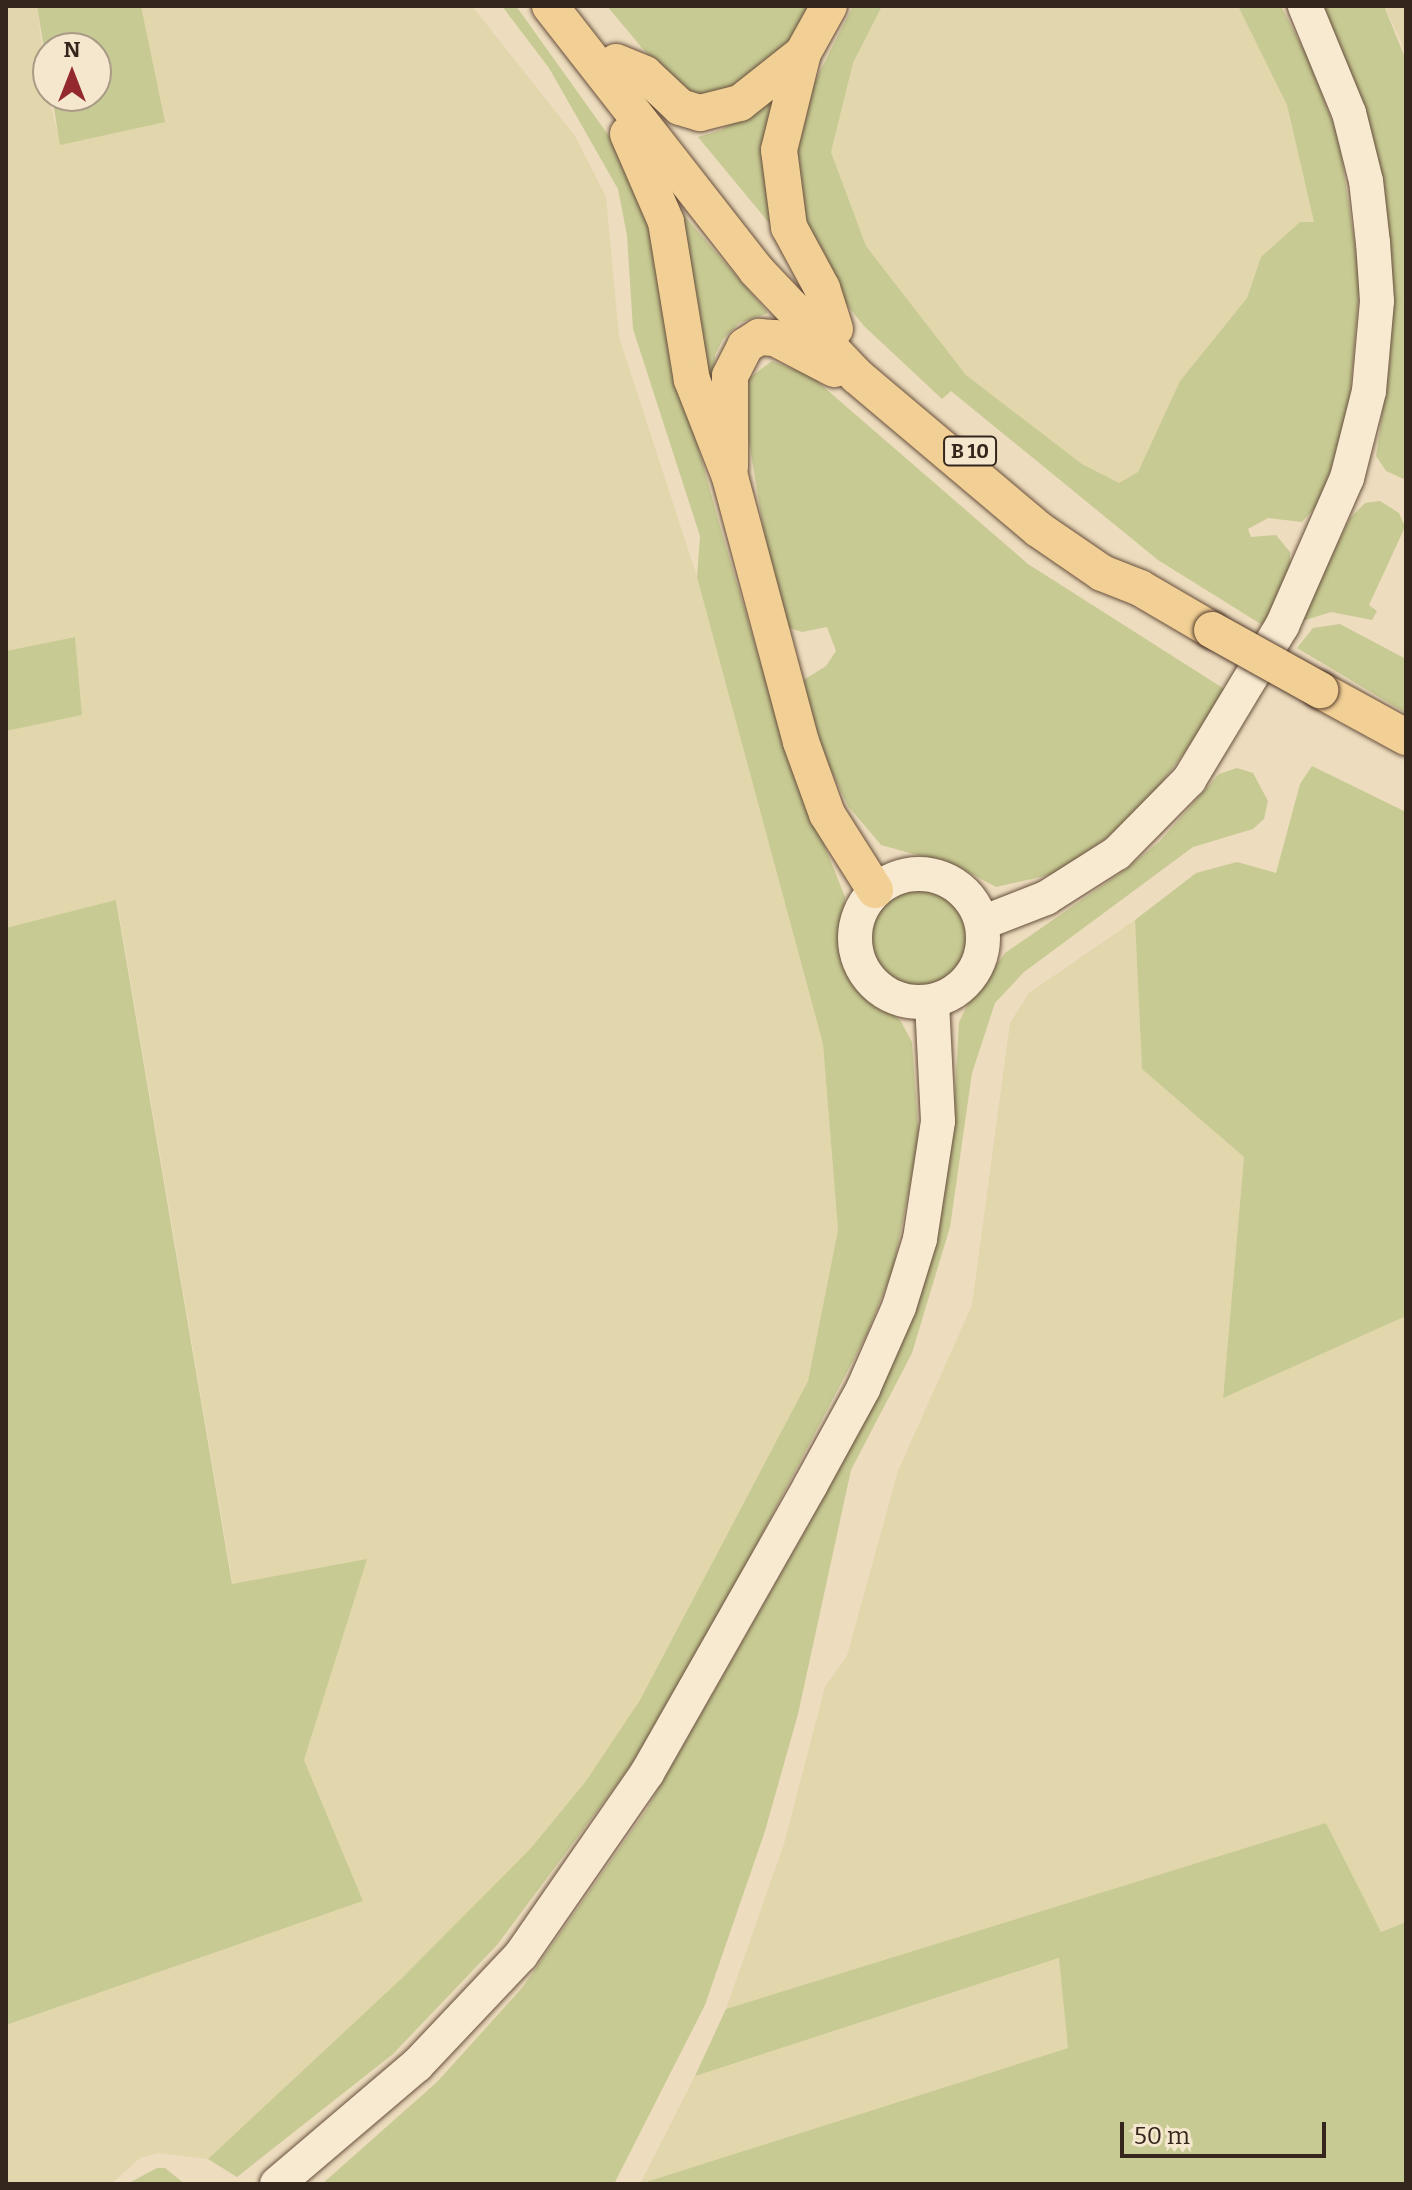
<!DOCTYPE html>
<style>
body{margin:0}
#map{position:relative;width:1412px;height:2190px;overflow:hidden;background:#eddcbe;font-family:Bitter,serif}
div>[style]{position:absolute}
.farmland>*{inset:0;background:#e2d6ac}
.green>*{inset:0;background:#c7ca93}
.round{border-radius:50%}
.roads{filter:drop-shadow(0 0 2px #664e3b) drop-shadow(0 0 2px #664e3b)}
.secondary>*{height:34px;margin:-17px;padding:0 17px;transform-origin:17px;border-radius:17px;background:#f8ead1}
.secondary>.ring{margin:-17px;padding:0;box-sizing:content-box;background:none;border:34px solid #f8ead1;border-radius:50%}
.primary>*{height:36px;margin:-18px;padding:0 18px;transform-origin:18px;border-radius:18px;background:#f1cf95}
.bridges{filter:drop-shadow(0 0 2px #523b2c) drop-shadow(0 0 2px #523b2c)}
.primary-bridge>*{height:36px;margin:-18px;padding:0 18px;transform-origin:18px;border-radius:18px;background:#f1cf95}
span{translate:-50% -50%;white-space:nowrap;text-align:center;line-height:1.15;-webkit-text-stroke:8px #f5e7cd;paint-order:stroke}
.shield-label span{padding:2px 6px;background:#f5e7cd;border:2px solid;border-radius:6px;-webkit-text-stroke-width:0}
.shield-label{font-size:20px;color:#34261c;font-weight:700}
.frame{position:absolute;inset:0;border:8px solid #34261c;pointer-events:none}
.north{position:absolute;left:32px;top:32px;width:80px;height:80px;box-sizing:border-box;background:#f5e7cd;border:2px solid #a89a86;border-radius:50%;rotate:0deg;font-size:22px;font-weight:700;line-height:32px;text-align:center;color:#34261c}
.north::after{content:'';display:block;margin:auto;width:28px;height:36px;background:#93282f;clip-path:polygon(50% 0,100% 100%,50% 72%,0 100%)}
.scale{position:absolute;left:1120px;top:2122px;width:206px;height:36px;box-sizing:border-box;border:4px solid #34261c;border-top:0;padding-left:10px;font-size:24px;line-height:28px;white-space:nowrap;color:#34261c;-webkit-text-stroke:6px #f5e7cd;paint-order:stroke}
</style>
<div id="map">
<div class="farmland">
<div style="clip-path:polygon(6px 6px,37px 6px,48px 96px,61px 144px,164px 121px,141px 6px,472px 6px,575px 136px,606px 197px,619px 337px,697px 577px,823px 1044px,838px 1230px,808px 1381px,640px 1700px,586px 1781px,531px 1848px,401px 1979px,208px 2159px,159px 2153px,140px 2158px,111px 2184px,6px 2184px,6px 2025px,363px 1901px,304px 1760px,366px 1560px,233px 1585px,117px 901px,6px 928px,6px 731px,82px 715px,75px 637px,6px 651px)"></div>
<div style="clip-path:polygon(882px 6px,1238px 6px,1287px 105px,1314px 222px,1261px 257px,1247px 298px,1180px 381px,1138px 472px,1119px 484px,1082px 464px,966px 375px,866px 246px,831px 152px,853px 63px)"></div>
<div style="clip-path:polygon(1384px 6px,1406px 6px,1406px 60px,1401px 41px)"></div>
<div style="clip-path:polygon(1135px 920px,1142px 1069px,1244px 1157px,1223px 1397px,1406px 1316px,1406px 1922px,1381px 1933px,1326px 1823px,726px 2009px,784px 1844px,825px 1687px,847px 1656px,898px 1471px,972px 1305px,1010px 1023px,1029px 993px)"></div>
<div style="clip-path:polygon(1060px 1958px,1068px 2048px,640px 2184px,695px 2076px)"></div>
</div>
<div class="green">
<div style="clip-path:polygon(37px 6px,141px 6px,165px 122px,60px 145px,52px 96px,96px 96px,96px 48px,48px 48px,48px 72px)"></div>
<div style="clip-path:polygon(502px 6px,516px 6px,619px 150px,649px 215px,686px 403px,720px 526px,785px 746px,845px 897px,841px 954px,853px 984px,900px 1020px,912px 1042px,919px 1139px,893px 1269px,867px 1334px,740px 1576px,632px 1764px,497px 1945px,393px 2054px,237px 2177px,208px 2159px,401px 1979px,531px 1848px,586px 1781px,640px 1700px,808px 1381px,838px 1230px,823px 1044px,697px 577px,700px 536px,633px 329px,627px 235px,618px 189px,549px 68px)"></div>
<div style="clip-path:polygon(607px 6px,814px 6px,781px 53px,734px 90px,697px 96px,668px 79px)"></div>
<div style="clip-path:polygon(853px 6px,882px 6px,853px 63px,831px 152px,866px 246px,966px 375px,1082px 464px,1119px 483px,1138px 472px,1180px 381px,1247px 298px,1261px 257px,1300px 222px,1314px 222px,1287px 105px,1238px 6px,1281px 6px,1307px 56px,1339px 139px,1360px 281px,1348px 418px,1320px 502px,1302px 522px,1268px 518px,1248px 529px,1251px 537px,1276px 535px,1290px 552px,1290px 570px,1264px 626px,1158px 560px,951px 391px,942px 399px,864px 326px,836px 291px,812px 254px,791px 175px,813px 85px)"></div>
<div style="clip-path:polygon(1320px 6px,1384px 6px,1406px 60px,1406px 480px,1386px 471px,1376px 456px,1390px 360px,1392px 270px,1376px 151px,1349px 68px)"></div>
<div style="clip-path:polygon(769px 97px,777px 98px,774px 222px,770px 224px,698px 137px,721px 130px)"></div>
<div style="clip-path:polygon(682px 213px,768px 313px,739px 323px,723px 339px,715px 355px,712px 396px)"></div>
<div style="clip-path:polygon(772px 361px,811px 376px,1028px 564px,1229px 692px,1149px 800px,1104px 840px,1054px 874px,996px 887px,957px 866px,881px 845px,848px 806px,826px 760px,802px 681px,826px 666px,836px 651px,827px 627px,802px 632px,789px 628px,766px 545px,743px 405px,744px 382px)"></div>
<div style="clip-path:polygon(1380px 501px,1399px 513px,1405px 527px,1369px 605px,1377px 611px,1372px 620px,1331px 612px,1299px 622px,1350px 518px,1365px 503px)"></div>
<div style="clip-path:polygon(1340px 624px,1406px 659px,1406px 713px,1297px 648px,1313px 628px)"></div>
<div style="clip-path:polygon(75px 637px,82px 715px,6px 731px,6px 651px)"></div>
<div style="clip-path:polygon(1312px 766px,1406px 812px,1406px 1316px,1223px 1398px,1244px 1157px,1142px 1069px,1135px 920px,1196px 873px,1237px 862px,1276px 873px,1300px 784px)"></div>
<div style="clip-path:polygon(1237px 768px,1253px 773px,1268px 801px,1264px 819px,1253px 829px,1193px 847px,1024px 972px,995px 1003px,972px 1073px,950px 1227px,912px 1353px,851px 1470px,798px 1714px,765px 1831px,705px 2005px,614px 2184px,322px 2184px,437px 2082px,522px 1988px,647px 1809px,804px 1533px,860px 1429px,917px 1304px,952px 1142px,959px 1022px,968px 1004px,1005px 953px,1125px 870px,1160px 841px,1219px 774px)"></div>
<div class="round" style="left:870px;top:888px;width:98px;height:98px"></div>
<div style="clip-path:polygon(116px 900px,232px 1584px,367px 1559px,304px 1760px,363px 1901px,6px 2025px,6px 928px)"></div>
<div style="clip-path:polygon(1326px 1823px,1381px 1932px,1406px 1922px,1406px 2184px,640px 2184px,1068px 2048px,1059px 1958px,695px 2076px,726px 2009px)"></div>
<div style="clip-path:polygon(157px 2168px,165px 2168px,185px 2184px,127px 2184px)"></div>
</div>
<div class="roads">
<div class="secondary">
<div class="ring" style="left:855px;top:874px;width:94px;height:94px"></div>
<div style="left:982px;top:923px;width:69px;rotate:-21.3deg"></div>
<div style="left:1046px;top:898px;width:84px;rotate:-32.4deg"></div>
<div style="left:1117px;top:853px;width:103px;rotate:-45.4deg"></div>
<div style="left:1189px;top:780px;width:180px;rotate:-58.9deg"></div>
<div style="left:1282px;top:626px;width:162px;rotate:-66.3deg"></div>
<div style="left:1347px;top:478px;width:90px;rotate:-75.8deg"></div>
<div style="left:1369px;top:391px;width:90px;rotate:-84.9deg"></div>
<div style="left:1377px;top:301px;width:58px;rotate:-93.9deg"></div>
<div style="left:1373px;top:243px;width:62px;rotate:-96.4deg"></div>
<div style="left:1366px;top:181px;width:70px;rotate:-104deg"></div>
<div style="left:1349px;top:113px;width:116px;rotate:-112.4deg"></div>
<div style="left:277px;top:2184px;width:184px;rotate:-40.4deg"></div>
<div style="left:417px;top:2065px;width:151px;rotate:-46.6deg"></div>
<div style="left:521px;top:1955px;width:221px;rotate:-55.3deg"></div>
<div style="left:647px;top:1773px;width:330px;rotate:-60.4deg"></div>
<div style="left:810px;top:1486px;width:111px;rotate:-61.3deg"></div>
<div style="left:863px;top:1389px;width:90px;rotate:-66.3deg"></div>
<div style="left:899px;top:1307px;width:71px;rotate:-72.8deg"></div>
<div style="left:920px;top:1239px;width:119px;rotate:-81.3deg"></div>
<div style="left:938px;top:1121px;width:120px;rotate:-92.9deg"></div>
</div>
<div class="primary">
<div style="left:550px;top:6px;width:336px;rotate:52deg"></div>
<div style="left:757px;top:271px;width:145px;rotate:46.4deg"></div>
<div style="left:857px;top:376px;width:237px;rotate:40.2deg"></div>
<div style="left:1038px;top:529px;width:78px;rotate:34.5deg"></div>
<div style="left:1102px;top:573px;width:41px;rotate:21.5deg"></div>
<div style="left:1140px;top:588px;width:83px;rotate:30.3deg"></div>
<div style="left:829px;top:6px;width:54px;rotate:119deg"></div>
<div style="left:803px;top:53px;width:100px;rotate:103.9deg"></div>
<div style="left:779px;top:150px;width:78px;rotate:82.6deg"></div>
<div style="left:789px;top:227px;width:69px;rotate:61.6deg"></div>
<div style="left:822px;top:288px;width:43px;rotate:72.4deg"></div>
<div style="left:616px;top:62px;width:31px;rotate:22deg"></div>
<div style="left:645px;top:74px;width:48px;rotate:43.3deg"></div>
<div style="left:680px;top:107px;width:21px;rotate:17deg"></div>
<div style="left:700px;top:113px;width:41px;rotate:-14deg"></div>
<div style="left:740px;top:103px;width:80px;rotate:-38.4deg"></div>
<div style="left:628px;top:134px;width:96px;rotate:66.6deg"></div>
<div style="left:666px;top:222px;width:160px;rotate:80.7deg"></div>
<div style="left:692px;top:380px;width:104px;rotate:68.6deg"></div>
<div style="left:730px;top:477px;width:274px;rotate:75deg"></div>
<div style="left:801px;top:742px;width:77px;rotate:70.1deg"></div>
<div style="left:827px;top:814px;width:90px;rotate:57.7deg"></div>
<div style="left:730px;top:467px;width:91px;rotate:-90deg"></div>
<div style="left:730px;top:376px;width:34px;rotate:-63deg"></div>
<div style="left:745px;top:346px;width:17px;rotate:-33deg"></div>
<div style="left:759px;top:337px;width:16px;rotate:4deg"></div>
<div style="left:775px;top:338px;width:67px;rotate:27.7deg"></div>
<div style="left:1320px;top:690px;width:98px;rotate:28.7deg"></div>
</div>
</div>
<div class="bridges">
<div class="primary-bridge">
<div style="left:1212px;top:630px;width:124px;rotate:29.1deg"></div>
</div>
</div>
<div class="shield-label">
<span style="left:970px;top:451px">B 10</span>
</div>
<div class="frame"></div>
<div class="north">N</div>
<div class="scale">50 m</div>
</div>
